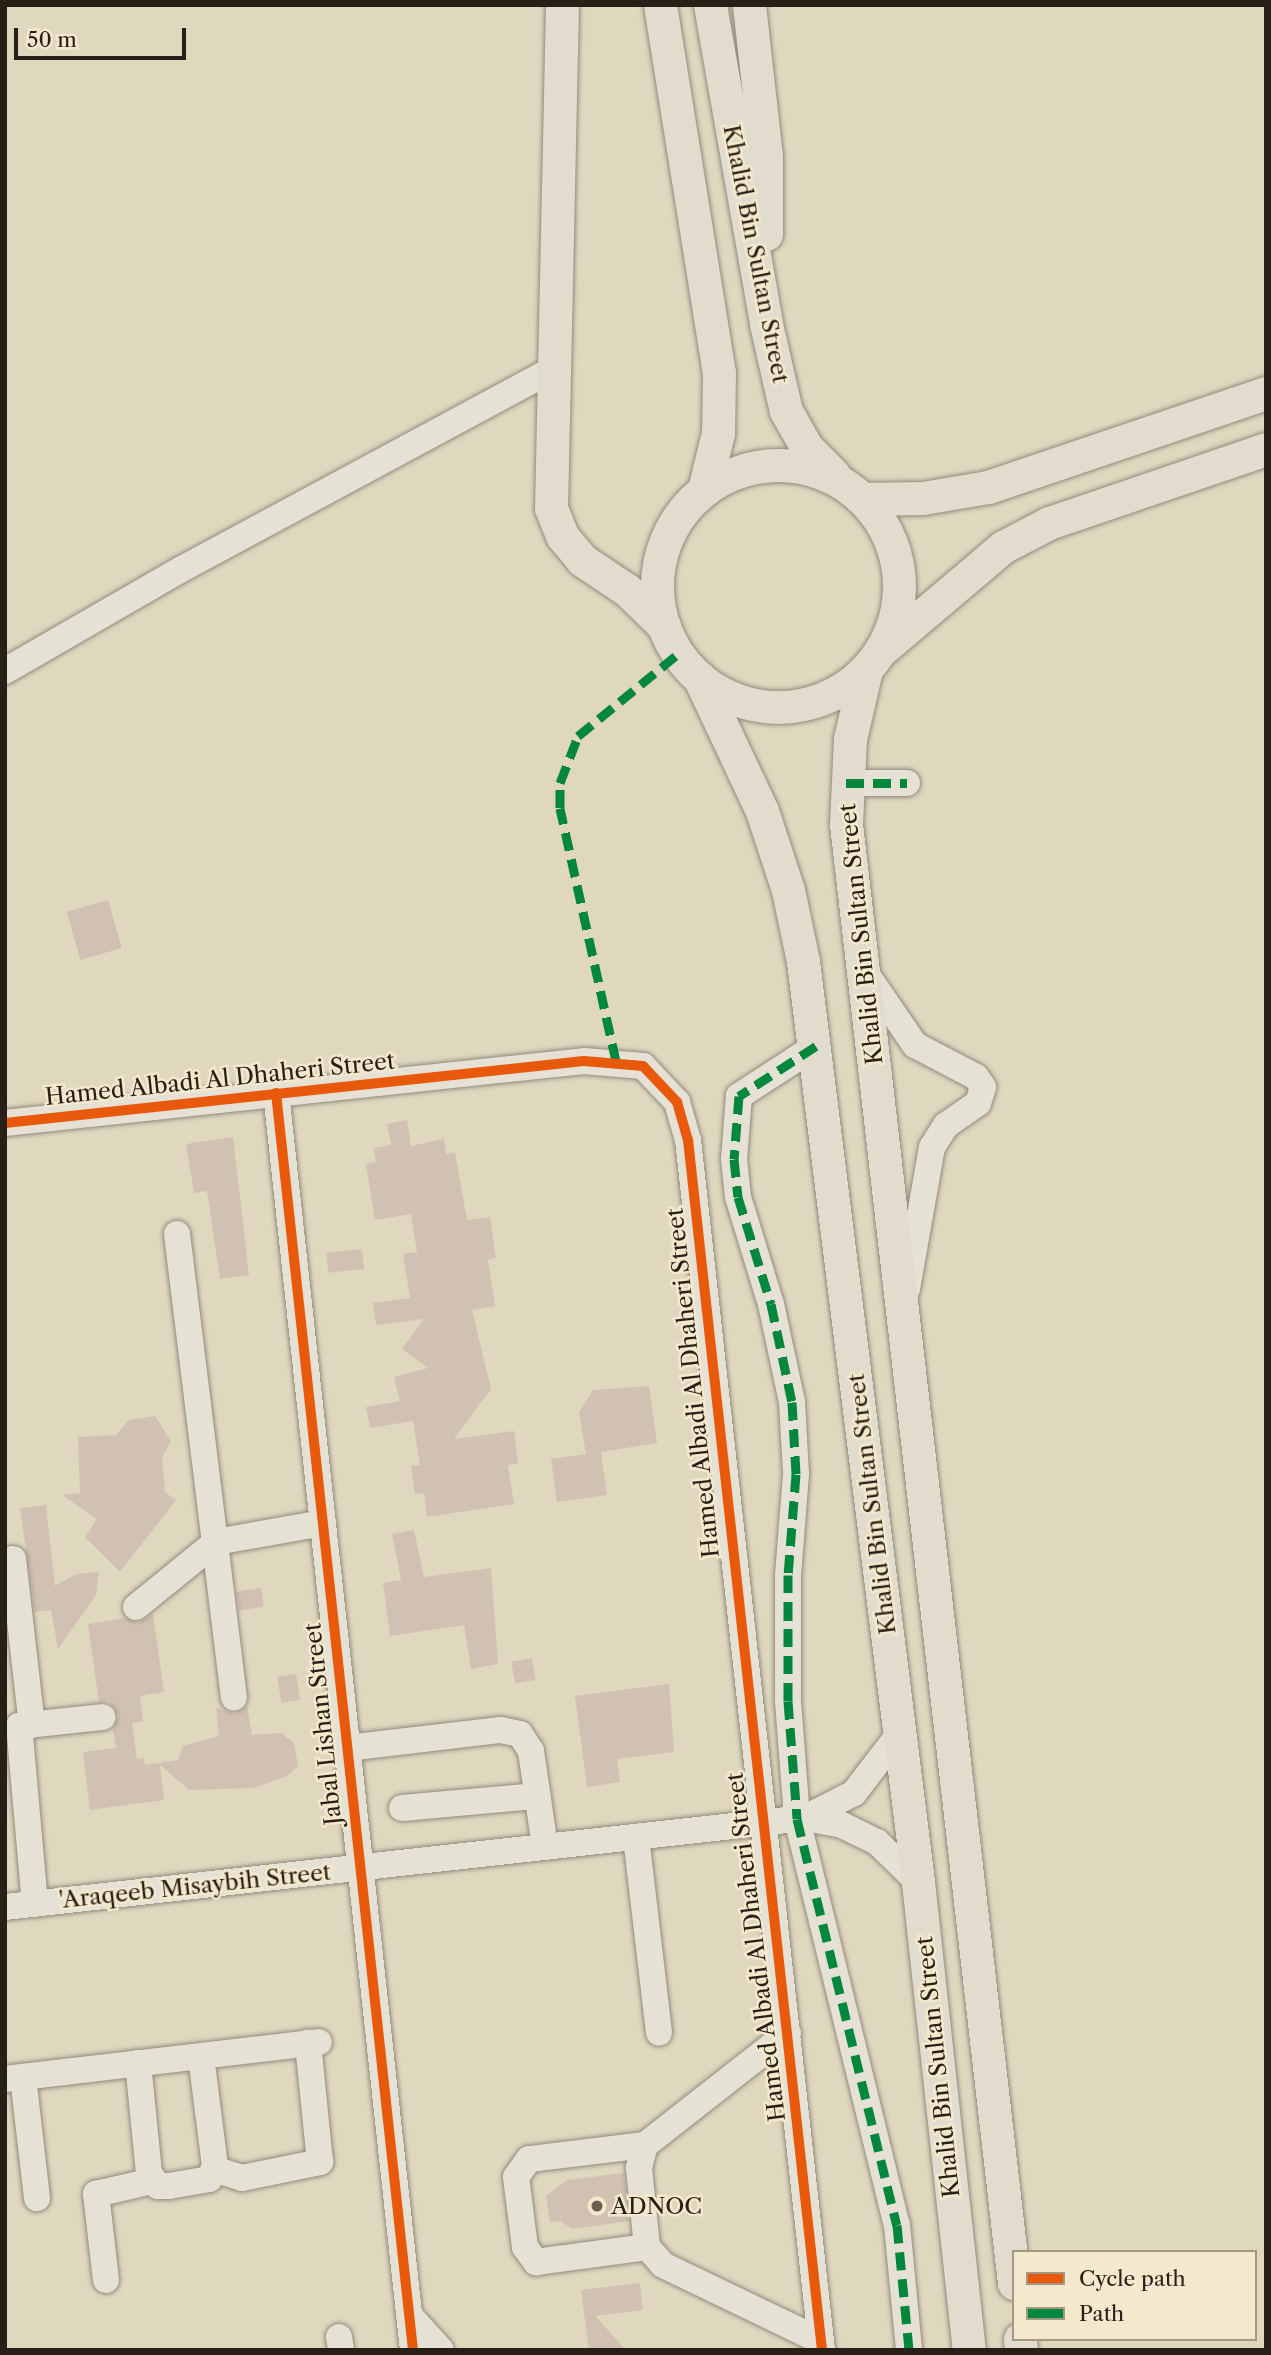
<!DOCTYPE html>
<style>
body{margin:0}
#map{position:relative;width:1271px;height:2355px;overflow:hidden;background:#e0d7bf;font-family:"Libre Caslon Text",serif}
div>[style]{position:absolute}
.building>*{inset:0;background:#d0c1b2;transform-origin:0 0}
.roads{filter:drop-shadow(0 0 2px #918b7d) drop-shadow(0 0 2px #918b7d)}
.minor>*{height:26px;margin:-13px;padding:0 13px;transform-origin:13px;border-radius:13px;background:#e6e1d5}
.major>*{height:33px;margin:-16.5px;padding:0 16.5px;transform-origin:16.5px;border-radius:16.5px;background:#e2dcce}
.major>.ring{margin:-16.5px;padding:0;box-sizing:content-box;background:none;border:33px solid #e2dcce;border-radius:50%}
.quiet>*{height:9px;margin-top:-4.5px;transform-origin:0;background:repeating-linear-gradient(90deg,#00873e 0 18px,transparent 0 27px)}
.cycleway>*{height:10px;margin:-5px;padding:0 5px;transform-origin:5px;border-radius:5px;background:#e8590c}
.dots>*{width:19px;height:19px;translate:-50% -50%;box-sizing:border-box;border:4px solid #f4e9cc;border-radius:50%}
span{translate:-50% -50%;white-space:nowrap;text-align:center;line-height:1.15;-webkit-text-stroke:5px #f4e9cc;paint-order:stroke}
.street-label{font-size:23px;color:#281f17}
.poi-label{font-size:23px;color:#281f17}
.left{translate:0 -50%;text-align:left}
.frame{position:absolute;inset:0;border:7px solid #281f17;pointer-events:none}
.legend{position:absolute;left:1012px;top:2250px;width:245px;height:91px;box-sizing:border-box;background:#f4e9cc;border:2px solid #a29884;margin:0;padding:9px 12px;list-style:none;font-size:21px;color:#281f17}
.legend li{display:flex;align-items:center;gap:14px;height:35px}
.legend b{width:35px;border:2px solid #a29884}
.scale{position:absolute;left:14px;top:28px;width:172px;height:32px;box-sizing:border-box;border:4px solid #281f17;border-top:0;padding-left:9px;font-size:21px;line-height:24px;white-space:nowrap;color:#281f17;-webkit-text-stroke:5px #f4e9cc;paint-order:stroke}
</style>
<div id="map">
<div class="building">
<div style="left:108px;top:900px;width:50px;height:43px;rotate:74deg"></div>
<div style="clip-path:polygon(407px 1120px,411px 1146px,444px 1139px,446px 1154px,455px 1153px,467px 1220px,490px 1217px,496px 1258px,488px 1260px,495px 1306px,472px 1310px,491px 1389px,454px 1439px,514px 1431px,518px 1464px,508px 1465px,514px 1504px,427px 1517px,424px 1493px,415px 1494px,411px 1466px,420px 1465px,413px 1421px,370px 1428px,366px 1407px,400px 1401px,394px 1377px,428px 1368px,402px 1349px,424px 1319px,376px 1325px,373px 1303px,410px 1298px,403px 1254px,417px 1252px,411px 1214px,375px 1220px,366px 1164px,376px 1162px,374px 1148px,391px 1145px,387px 1124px)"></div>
<div style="clip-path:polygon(233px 1137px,249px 1275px,220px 1279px,207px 1191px,194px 1193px,186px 1144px)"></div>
<div style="left:362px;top:1249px;width:20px;height:36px;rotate:84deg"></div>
<div style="clip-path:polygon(649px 1386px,657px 1443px,601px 1452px,607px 1495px,557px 1502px,551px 1459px,586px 1454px,579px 1412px,593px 1390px)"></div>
<div style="clip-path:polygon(155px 1416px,171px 1441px,162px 1457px,165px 1492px,176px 1500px,120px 1572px,85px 1537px,97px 1519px,62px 1495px,80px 1493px,78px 1437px,116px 1435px,129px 1420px)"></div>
<div style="clip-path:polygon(46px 1505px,55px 1586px,76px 1574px,99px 1572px,96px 1595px,58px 1649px,51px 1610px,35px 1612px,20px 1508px)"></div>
<div style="clip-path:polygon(414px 1530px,424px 1577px,491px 1568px,498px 1664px,471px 1669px,464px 1625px,390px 1636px,383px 1583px,401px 1580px,392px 1534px)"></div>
<div style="left:261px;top:1588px;width:19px;height:25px;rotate:81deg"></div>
<div style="clip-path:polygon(153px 1614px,164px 1692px,140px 1696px,143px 1721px,132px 1723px,137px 1759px,144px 1758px,145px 1765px,178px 1760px,183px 1746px,219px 1736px,216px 1708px,235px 1714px,247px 1706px,252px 1735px,281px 1733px,294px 1743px,298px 1766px,287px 1776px,253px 1788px,189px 1790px,160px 1765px,164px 1800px,90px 1810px,83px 1752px,116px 1748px,113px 1729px,119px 1716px,109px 1700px,99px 1702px,88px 1624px,125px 1618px,138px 1623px)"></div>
<div style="left:532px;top:1658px;width:22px;height:21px;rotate:80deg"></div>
<div style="left:296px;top:1674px;width:26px;height:19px;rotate:81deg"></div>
<div style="clip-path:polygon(669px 1684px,674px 1752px,617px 1759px,620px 1782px,587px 1787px,575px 1696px)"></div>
<div style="clip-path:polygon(624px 2173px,629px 2221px,573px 2229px,560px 2221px,550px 2222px,546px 2196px,567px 2180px)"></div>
<div style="clip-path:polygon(640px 2283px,643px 2310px,595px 2316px,626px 2350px,589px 2350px,581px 2290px)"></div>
</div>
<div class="roads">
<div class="minor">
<div style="left:5px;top:671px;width:202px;rotate:-30deg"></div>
<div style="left:180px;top:570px;width:425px;rotate:-28.3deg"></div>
<div style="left:846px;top:783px;width:61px"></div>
<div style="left:867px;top:975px;width:85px;rotate:55.6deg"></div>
<div style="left:915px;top:1045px;width:69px;rotate:27.7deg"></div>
<div style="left:976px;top:1077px;width:12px;rotate:55deg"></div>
<div style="left:983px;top:1087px;width:17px;rotate:107deg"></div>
<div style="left:978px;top:1103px;width:39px;rotate:145deg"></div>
<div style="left:946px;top:1125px;width:26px;rotate:122deg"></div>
<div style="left:932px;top:1147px;width:144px;rotate:100deg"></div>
<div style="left:816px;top:1046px;width:92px;rotate:147deg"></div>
<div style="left:739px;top:1096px;width:63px;rotate:94.5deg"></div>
<div style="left:734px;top:1159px;width:38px;rotate:84deg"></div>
<div style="left:738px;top:1197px;width:112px;rotate:72.9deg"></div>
<div style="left:771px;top:1304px;width:100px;rotate:77.9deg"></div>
<div style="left:792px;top:1402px;width:72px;rotate:86.8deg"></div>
<div style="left:796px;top:1474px;width:101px;rotate:94.5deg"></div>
<div style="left:788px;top:1575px;width:126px;rotate:90deg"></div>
<div style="left:788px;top:1701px;width:118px;rotate:85.6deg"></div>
<div style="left:797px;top:1819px;width:418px;rotate:76.2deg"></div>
<div style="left:897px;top:2225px;width:126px;rotate:84.5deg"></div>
<div style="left:276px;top:1093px;width:1264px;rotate:83.78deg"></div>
<div style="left:5px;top:1123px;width:582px;rotate:-6.11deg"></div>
<div style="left:584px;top:1061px;width:59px;rotate:4.8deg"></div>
<div style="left:643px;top:1066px;width:50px;rotate:46.6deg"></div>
<div style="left:677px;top:1102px;width:40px;rotate:74deg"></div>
<div style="left:688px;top:1140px;width:1217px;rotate:83.68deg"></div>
<div style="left:177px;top:1234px;width:467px;rotate:83deg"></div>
<div style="left:13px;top:1559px;width:167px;rotate:83.5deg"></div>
<div style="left:136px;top:1607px;width:103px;rotate:-39.1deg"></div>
<div style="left:216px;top:1542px;width:109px;rotate:-10.1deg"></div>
<div style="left:347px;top:1748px;width:155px;rotate:-6.7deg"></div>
<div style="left:501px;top:1730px;width:19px;rotate:12deg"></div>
<div style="left:520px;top:1734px;width:20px;rotate:57deg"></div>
<div style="left:531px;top:1751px;width:97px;rotate:81.7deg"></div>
<div style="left:402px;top:1808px;width:136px;rotate:-5.1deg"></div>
<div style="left:806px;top:1818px;width:37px;rotate:11deg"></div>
<div style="left:842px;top:1825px;width:39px;rotate:26deg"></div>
<div style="left:877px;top:1842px;width:57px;rotate:44.3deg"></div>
<div style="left:636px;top:1837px;width:197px;rotate:83.3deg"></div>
<div style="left:35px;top:1904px;width:179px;rotate:-95.1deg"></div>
<div style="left:19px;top:1726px;width:84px;rotate:-6.1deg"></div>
<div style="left:5px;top:1907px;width:805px;rotate:-6.35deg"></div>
<div style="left:805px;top:1818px;width:55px;rotate:-27deg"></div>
<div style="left:854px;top:1793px;width:76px;rotate:-52.5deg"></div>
<div style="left:788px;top:2033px;width:182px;rotate:141.9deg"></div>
<div style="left:645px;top:2145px;width:24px;rotate:105deg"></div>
<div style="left:639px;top:2168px;width:79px;rotate:84.2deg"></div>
<div style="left:647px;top:2247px;width:24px;rotate:48deg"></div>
<div style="left:663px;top:2265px;width:175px;rotate:25.7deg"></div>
<div style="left:138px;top:2063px;width:111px;rotate:84.3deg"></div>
<div style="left:149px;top:2173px;width:16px;rotate:55deg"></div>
<div style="left:158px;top:2186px;width:11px"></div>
<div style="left:169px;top:2186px;width:41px;rotate:-9.9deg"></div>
<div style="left:209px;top:2179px;width:14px;rotate:-65deg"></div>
<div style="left:215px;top:2166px;width:110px;rotate:-97.3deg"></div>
<div style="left:23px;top:2077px;width:122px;rotate:83.4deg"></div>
<div style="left:5px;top:2079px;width:316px;rotate:-6.7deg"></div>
<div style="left:645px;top:2145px;width:117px;rotate:173.1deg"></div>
<div style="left:529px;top:2159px;width:22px;rotate:126deg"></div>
<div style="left:516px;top:2177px;width:71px;rotate:82.7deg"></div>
<div style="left:525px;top:2247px;width:19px;rotate:54deg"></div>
<div style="left:536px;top:2262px;width:112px;rotate:-7.7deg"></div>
<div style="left:214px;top:2169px;width:29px;rotate:18deg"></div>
<div style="left:242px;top:2178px;width:80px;rotate:-11.6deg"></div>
<div style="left:320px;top:2162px;width:120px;rotate:-95.8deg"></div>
<div style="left:106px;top:2280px;width:87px;rotate:-96.6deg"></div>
<div style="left:96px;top:2194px;width:57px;rotate:-13.1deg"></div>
<div style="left:409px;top:2315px;width:47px;rotate:47.6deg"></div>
<div style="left:339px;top:2337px;width:13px;rotate:81deg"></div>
</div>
<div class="major">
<div style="left:562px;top:5px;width:503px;rotate:91.25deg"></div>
<div style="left:551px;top:508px;width:31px;rotate:68deg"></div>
<div style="left:563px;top:537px;width:30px;rotate:50deg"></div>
<div style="left:582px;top:560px;width:54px;rotate:33.7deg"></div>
<div style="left:627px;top:590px;width:52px;rotate:44.2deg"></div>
<div style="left:660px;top:5px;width:372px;rotate:80.9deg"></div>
<div style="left:719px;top:372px;width:61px;rotate:90.9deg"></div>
<div style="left:718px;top:433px;width:59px;rotate:103.8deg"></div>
<div style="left:710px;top:5px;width:324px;rotate:80deg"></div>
<div style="left:766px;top:324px;width:89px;rotate:77.1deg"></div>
<div style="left:786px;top:411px;width:43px;rotate:60.4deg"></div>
<div style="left:807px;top:448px;width:38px;rotate:45deg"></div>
<div style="left:749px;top:5px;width:153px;rotate:83.6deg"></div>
<div style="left:766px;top:157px;width:77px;rotate:90deg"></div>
<div class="ring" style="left:657px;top:465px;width:209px;height:209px"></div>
<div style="left:863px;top:499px;width:60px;rotate:-1deg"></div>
<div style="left:923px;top:498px;width:66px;rotate:-9.6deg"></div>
<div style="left:988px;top:487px;width:293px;rotate:-18.7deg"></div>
<div style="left:885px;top:647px;width:155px;rotate:-40.3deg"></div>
<div style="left:1003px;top:547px;width:52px;rotate:-27.6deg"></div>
<div style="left:1049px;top:523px;width:229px;rotate:-18.8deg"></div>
<div style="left:866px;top:670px;width:71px;rotate:103.1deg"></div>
<div style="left:850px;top:739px;width:85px;rotate:92.7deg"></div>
<div style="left:846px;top:824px;width:1469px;rotate:83.43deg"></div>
<div style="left:699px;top:677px;width:148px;rotate:64.8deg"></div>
<div style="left:762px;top:811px;width:83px;rotate:71.8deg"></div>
<div style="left:788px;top:890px;width:73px;rotate:78.1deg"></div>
<div style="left:803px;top:961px;width:928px;rotate:82.88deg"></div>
<div style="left:918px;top:1882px;width:471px;rotate:83.8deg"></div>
<div style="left:1020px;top:2339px;width:11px;rotate:85deg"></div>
</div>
</div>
<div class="quiet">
<div style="left:846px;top:783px;width:61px"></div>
<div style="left:816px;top:1046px;width:92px;rotate:147deg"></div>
<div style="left:739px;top:1096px;width:63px;rotate:94.5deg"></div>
<div style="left:734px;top:1159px;width:38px;rotate:84deg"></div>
<div style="left:738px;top:1197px;width:112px;rotate:72.9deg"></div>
<div style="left:771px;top:1304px;width:100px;rotate:77.9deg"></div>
<div style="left:792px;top:1402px;width:72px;rotate:86.8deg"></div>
<div style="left:796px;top:1474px;width:101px;rotate:94.5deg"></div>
<div style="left:788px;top:1575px;width:126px;rotate:90deg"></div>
<div style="left:788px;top:1701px;width:118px;rotate:85.6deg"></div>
<div style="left:797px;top:1819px;width:418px;rotate:76.2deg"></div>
<div style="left:897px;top:2225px;width:126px;rotate:84.5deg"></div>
<div style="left:616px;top:1061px;width:259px;rotate:-102.5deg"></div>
<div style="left:560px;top:808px;width:25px;rotate:-90deg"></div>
<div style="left:560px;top:783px;width:50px;rotate:-69deg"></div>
<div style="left:578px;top:736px;width:129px;rotate:-39.4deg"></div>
</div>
<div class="cycleway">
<div style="left:276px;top:1093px;width:1264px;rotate:83.78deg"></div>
<div style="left:5px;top:1123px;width:582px;rotate:-6.11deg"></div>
<div style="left:584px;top:1061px;width:59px;rotate:4.8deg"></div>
<div style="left:643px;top:1066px;width:50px;rotate:46.6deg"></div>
<div style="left:677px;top:1102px;width:40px;rotate:74deg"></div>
<div style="left:688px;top:1140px;width:1217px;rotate:83.68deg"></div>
</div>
<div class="dots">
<div style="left:597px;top:2206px;background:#685f52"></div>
</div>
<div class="street-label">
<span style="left:756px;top:254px;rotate:79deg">Khalid Bin Sultan Street</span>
<span style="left:861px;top:934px;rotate:-96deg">Khalid Bin Sultan Street</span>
<span style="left:220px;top:1079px;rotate:-6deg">Hamed Albadi Al Dhaheri Street</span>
<span style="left:693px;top:1383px;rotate:-96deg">Hamed Albadi Al Dhaheri Street</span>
<span style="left:872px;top:1504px;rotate:-97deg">Khalid Bin Sultan Street</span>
<span style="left:323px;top:1724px;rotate:-96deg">Jabal Lishan Street</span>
<span style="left:195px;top:1886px;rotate:-6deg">'Araqeeb Misaybih Street</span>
<span style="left:756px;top:1947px;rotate:-97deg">Hamed Albadi Al Dhaheri Street</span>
<span style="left:938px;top:2067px;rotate:-96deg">Khalid Bin Sultan Street</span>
</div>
<div class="poi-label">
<span class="left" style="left:611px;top:2206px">ADNOC</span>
</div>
<div class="frame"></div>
<ul class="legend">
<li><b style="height:9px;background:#e8590c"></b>Cycle path</li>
<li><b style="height:9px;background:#00873e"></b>Path</li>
</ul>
<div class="scale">50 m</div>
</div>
